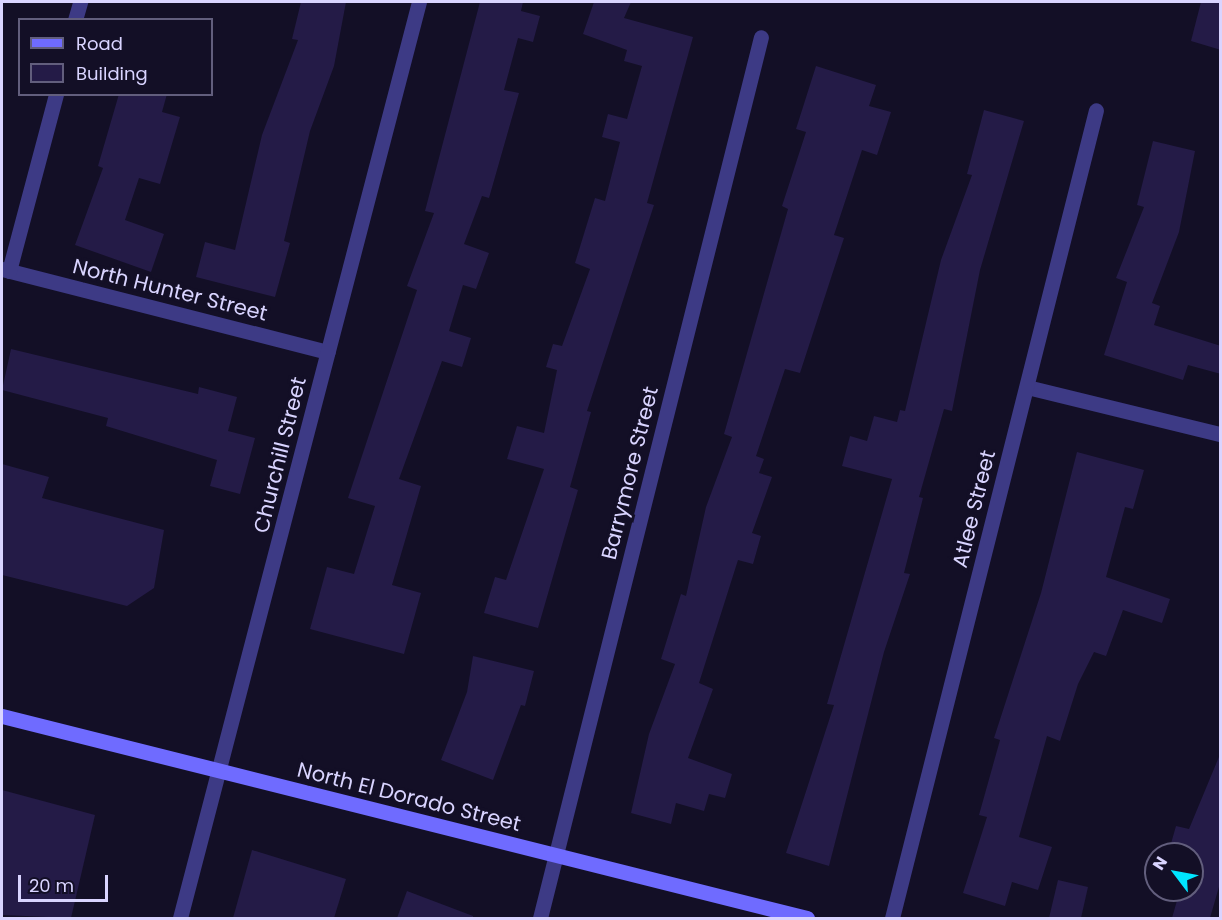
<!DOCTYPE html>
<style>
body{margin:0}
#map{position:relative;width:1222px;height:920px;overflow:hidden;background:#130f26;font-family:Poppins,sans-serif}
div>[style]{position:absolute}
.building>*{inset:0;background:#241b47}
.minor>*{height:15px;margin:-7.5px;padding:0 7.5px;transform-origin:7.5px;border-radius:7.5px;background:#3d3a85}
.secondary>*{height:15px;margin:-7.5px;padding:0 7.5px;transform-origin:7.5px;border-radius:7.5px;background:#6f6bff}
span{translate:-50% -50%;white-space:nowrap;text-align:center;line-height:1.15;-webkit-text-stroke:6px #130f26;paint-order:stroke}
.street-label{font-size:21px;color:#d9d4ff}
.frame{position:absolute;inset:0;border:3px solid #d9d4ff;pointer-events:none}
.legend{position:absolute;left:18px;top:18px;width:195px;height:78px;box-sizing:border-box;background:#130f26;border:2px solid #625e7d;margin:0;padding:8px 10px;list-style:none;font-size:18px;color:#d9d4ff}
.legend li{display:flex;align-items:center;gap:12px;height:30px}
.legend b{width:30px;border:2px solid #625e7d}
.north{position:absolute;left:1144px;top:842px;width:60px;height:60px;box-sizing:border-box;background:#130f26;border:2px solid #625e7d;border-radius:50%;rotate:302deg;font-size:16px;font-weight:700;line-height:24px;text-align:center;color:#d9d4ff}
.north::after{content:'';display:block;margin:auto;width:21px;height:27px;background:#00e5ff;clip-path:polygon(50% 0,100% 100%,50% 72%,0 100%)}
.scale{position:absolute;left:18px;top:875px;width:90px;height:27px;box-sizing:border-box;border:3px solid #d9d4ff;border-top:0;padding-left:8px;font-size:18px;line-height:21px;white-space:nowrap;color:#d9d4ff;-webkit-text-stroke:4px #130f26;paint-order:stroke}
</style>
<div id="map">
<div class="building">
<div style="clip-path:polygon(301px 2px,346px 2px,334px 66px,310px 131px,284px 241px,290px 243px,275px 297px,196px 277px,205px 242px,235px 250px,262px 135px,298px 40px,292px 39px)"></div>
<div style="clip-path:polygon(480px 2px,523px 2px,521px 11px,540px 16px,533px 42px,518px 38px,504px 90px,519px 93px,489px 198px,482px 196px,464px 244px,489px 253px,476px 289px,463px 285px,449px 331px,471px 338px,462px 367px,442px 361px,399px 479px,421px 486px,392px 585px,421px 593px,404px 654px,310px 629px,327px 567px,354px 574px,375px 506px,348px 498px,417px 290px,407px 286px,434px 213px,425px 211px)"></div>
<div style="clip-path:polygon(594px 2px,631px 2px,624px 18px,693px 37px,647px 203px,654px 205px,587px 411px,591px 412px,570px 487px,578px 490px,538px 628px,484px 613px,495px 577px,506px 580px,544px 469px,507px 459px,517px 426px,544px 433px,557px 370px,546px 367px,553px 344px,562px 346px,590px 269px,575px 263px,595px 198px,605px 201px,620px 142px,602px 137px,608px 114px,627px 119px,642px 66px,624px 61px,627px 50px,583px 34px)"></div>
<div style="clip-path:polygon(1201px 2px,1221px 2px,1221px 50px,1191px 41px)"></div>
<div style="clip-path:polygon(816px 66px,876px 85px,869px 106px,891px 112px,877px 155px,862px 150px,834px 235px,844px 238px,800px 373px,785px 369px,756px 456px,764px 459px,759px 473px,772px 477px,752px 533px,761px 536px,753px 564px,738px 560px,699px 683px,713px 689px,688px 758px,732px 774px,725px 798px,709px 794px,704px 811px,676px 803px,671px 824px,631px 813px,649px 734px,675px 664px,661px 659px,681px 594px,686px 596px,706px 507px,732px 437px,724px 434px,788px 209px,782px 206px,806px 132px,796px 129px)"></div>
<div style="clip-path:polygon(119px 94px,167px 94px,162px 112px,180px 117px,160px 184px,139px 178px,125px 220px,164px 234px,151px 272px,75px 245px,103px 168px,98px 166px)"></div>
<div style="clip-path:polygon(984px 110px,1024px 121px,980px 270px,952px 411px,944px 409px,919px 497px,923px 498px,904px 573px,910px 574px,884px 652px,829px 866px,786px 853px,834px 705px,827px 704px,892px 479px,842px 466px,850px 436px,867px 441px,874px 416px,897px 422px,900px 410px,905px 411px,941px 260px,972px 175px,967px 174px)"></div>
<div style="clip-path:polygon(1153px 141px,1195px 151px,1179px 232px,1152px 303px,1160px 306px,1154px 325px,1221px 346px,1221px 374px,1188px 365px,1183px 380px,1104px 355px,1127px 282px,1116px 278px,1144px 207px,1137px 205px)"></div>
<div style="clip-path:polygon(11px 349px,198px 394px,199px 387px,237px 397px,228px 431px,255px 438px,240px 494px,210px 486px,217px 460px,106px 426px,108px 418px,2px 390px)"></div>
<div style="clip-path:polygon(1077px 452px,1144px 470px,1133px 509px,1125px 507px,1106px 577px,1170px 599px,1162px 623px,1123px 610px,1106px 656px,1094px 652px,1078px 684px,1060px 741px,1047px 736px,1019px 837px,1052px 847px,1038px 890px,1012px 882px,1005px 906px,963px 893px,987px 817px,979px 815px,1000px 740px,994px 738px,1041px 593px)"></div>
<div style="clip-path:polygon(2px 464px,49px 477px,42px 498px,164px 530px,154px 588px,127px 606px,2px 575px)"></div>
<div style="clip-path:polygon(473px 656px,534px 671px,525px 706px,521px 705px,493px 780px,441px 760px,467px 692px)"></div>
<div style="clip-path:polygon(1221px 752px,1221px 880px,1210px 918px,1172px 918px,1180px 890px,1192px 890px,1192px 854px,1168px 854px,1176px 826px,1189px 829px)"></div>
<div style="clip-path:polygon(2px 790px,95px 815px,71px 918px,2px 915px)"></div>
<div style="clip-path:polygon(252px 850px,346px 879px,334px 918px,233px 918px)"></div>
<div style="clip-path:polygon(1058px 880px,1088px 887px,1081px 918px,1049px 918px)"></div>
<div style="clip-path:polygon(407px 891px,473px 916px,473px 918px,397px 918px)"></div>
</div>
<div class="minor">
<div style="left:75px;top:20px;width:19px;rotate:-74deg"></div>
<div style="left:2px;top:269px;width:336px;rotate:14.3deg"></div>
<div style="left:9px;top:271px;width:183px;rotate:-75.1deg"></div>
<div style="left:1027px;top:387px;width:199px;rotate:13.7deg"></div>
<div style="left:180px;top:918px;width:947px;rotate:-75.38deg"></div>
<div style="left:540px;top:918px;width:908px;rotate:-75.92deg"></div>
<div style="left:892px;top:918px;width:833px;rotate:-75.83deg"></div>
</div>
<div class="secondary">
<div style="left:2px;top:716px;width:830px;rotate:14.09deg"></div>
</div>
<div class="street-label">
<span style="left:170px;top:290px;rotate:14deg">North Hunter Street</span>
<span style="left:280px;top:455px;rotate:-76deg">Churchill Street</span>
<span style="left:630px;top:473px;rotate:-76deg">Barrymore Street</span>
<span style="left:974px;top:509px;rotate:-76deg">Atlee Street</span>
<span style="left:409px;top:797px;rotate:14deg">North El Dorado Street</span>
</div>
<div class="frame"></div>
<ul class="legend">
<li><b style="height:8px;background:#6f6bff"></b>Road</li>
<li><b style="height:16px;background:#241b47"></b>Building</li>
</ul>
<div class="north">N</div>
<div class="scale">20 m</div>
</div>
